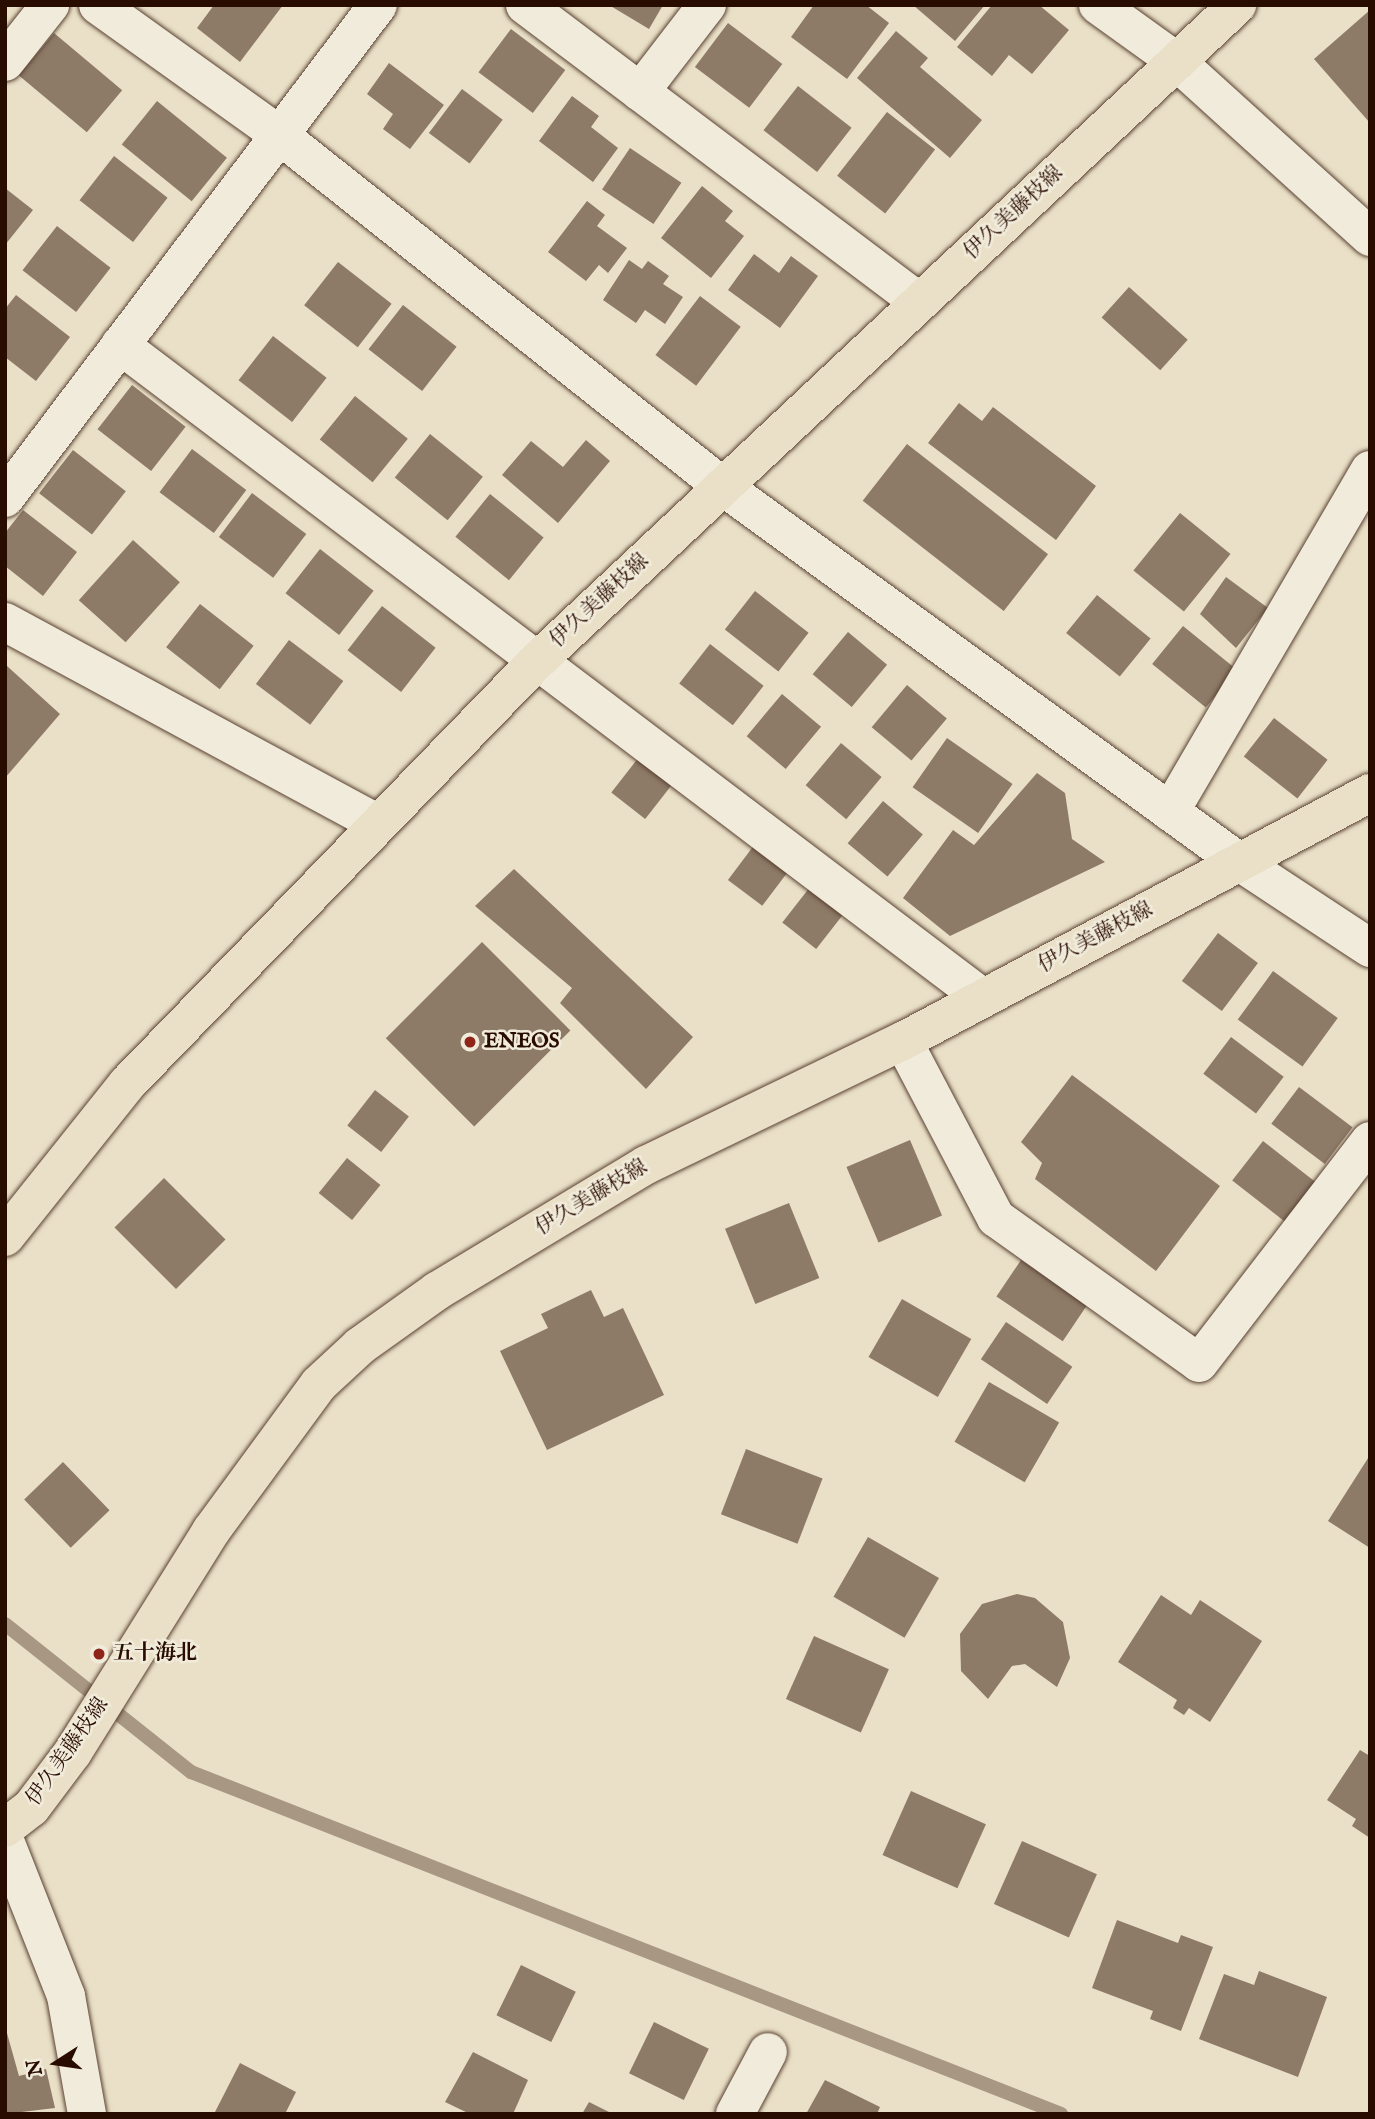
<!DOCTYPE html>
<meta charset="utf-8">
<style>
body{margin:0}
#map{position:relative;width:1375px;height:2119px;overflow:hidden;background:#eae0c7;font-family:"IM FELL English","Noto Serif JP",serif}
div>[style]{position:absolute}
.stream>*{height:14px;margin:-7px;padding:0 7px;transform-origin:7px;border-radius:7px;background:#a89883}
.building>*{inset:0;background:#8d7a67;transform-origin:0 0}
.roads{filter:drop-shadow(0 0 2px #594132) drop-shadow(0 0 2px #594132)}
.minor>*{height:38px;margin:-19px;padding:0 19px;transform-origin:19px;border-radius:19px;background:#f1ebdb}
.major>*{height:38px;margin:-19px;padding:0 19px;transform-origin:19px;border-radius:19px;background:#eae0c7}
.dots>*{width:19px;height:19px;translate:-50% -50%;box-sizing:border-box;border:4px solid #f1ebdb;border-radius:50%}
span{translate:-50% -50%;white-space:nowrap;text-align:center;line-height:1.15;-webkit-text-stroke:5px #f1ebdb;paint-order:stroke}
.street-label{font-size:21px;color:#290c00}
.poi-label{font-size:21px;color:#290c00;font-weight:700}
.left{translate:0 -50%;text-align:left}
.frame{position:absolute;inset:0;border:7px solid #290c00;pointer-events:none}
.north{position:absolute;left:21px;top:2028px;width:70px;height:70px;-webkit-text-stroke:5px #f1ebdb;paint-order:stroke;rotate:258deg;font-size:19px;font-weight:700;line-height:28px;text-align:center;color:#290c00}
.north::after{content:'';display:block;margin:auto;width:24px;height:32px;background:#290c00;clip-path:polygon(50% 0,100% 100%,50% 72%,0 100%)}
</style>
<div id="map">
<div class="stream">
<div style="left:5px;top:1624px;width:238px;rotate:38.5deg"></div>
<div style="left:191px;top:1772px;width:935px;rotate:21.46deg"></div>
</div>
<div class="building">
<div style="clip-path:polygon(214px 5px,283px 5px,240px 62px,197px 28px)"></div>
<div style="clip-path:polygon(609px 5px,663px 5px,649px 29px)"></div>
<div style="clip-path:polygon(814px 5px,866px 5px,889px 23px,847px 79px,791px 37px)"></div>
<div style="clip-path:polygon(913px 5px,985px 5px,955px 41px)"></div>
<div style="clip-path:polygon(992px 5px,1039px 5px,1069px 30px,1032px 74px,1009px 55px,992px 76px,957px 47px)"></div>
<div style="clip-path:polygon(1370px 10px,1370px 123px,1314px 59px)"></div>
<div style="left:728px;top:23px;width:68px;height:55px;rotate:37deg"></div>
<div style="left:511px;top:29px;width:68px;height:54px;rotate:37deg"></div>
<div style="clip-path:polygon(896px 31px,928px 58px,920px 67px,982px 120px,950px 158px,857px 78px)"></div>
<div style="left:54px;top:33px;width:89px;height:55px;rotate:40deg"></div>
<div style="clip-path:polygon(389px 63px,444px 105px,410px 149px,383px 129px,393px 114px,367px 94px)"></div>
<div style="left:798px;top:86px;width:68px;height:56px;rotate:38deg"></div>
<div style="left:462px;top:89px;width:51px;height:55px;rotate:37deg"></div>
<div style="clip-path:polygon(572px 96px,599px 116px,591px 127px,618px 148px,593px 182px,539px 141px)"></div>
<div style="left:157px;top:101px;width:90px;height:56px;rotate:39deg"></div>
<div style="left:887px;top:112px;width:61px;height:81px;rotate:38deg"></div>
<div style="left:630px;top:148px;width:62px;height:50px;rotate:34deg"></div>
<div style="left:114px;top:156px;width:68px;height:56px;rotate:38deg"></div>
<div style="clip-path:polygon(702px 186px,733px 211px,725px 221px,744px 236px,711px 278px,661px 238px)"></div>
<div style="clip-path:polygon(5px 188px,33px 210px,5px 245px)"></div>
<div style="clip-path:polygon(587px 201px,605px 215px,597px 226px,627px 248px,608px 273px,599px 265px,586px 281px,548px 252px)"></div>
<div style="left:57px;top:226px;width:68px;height:56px;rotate:38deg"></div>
<div style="clip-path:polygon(754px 254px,779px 273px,791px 256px,818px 276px,780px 328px,728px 290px)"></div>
<div style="clip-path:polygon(629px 260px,642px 269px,648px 261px,669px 276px,663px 284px,683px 297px,665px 324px,645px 310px,636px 323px,603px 300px)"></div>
<div style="left:338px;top:262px;width:68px;height:55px;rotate:38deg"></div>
<div style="left:1129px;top:287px;width:79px;height:41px;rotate:42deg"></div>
<div style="clip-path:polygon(16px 295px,70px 337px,36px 381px,5px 357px,5px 309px)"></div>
<div style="left:700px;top:296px;width:51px;height:74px;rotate:37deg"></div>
<div style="left:403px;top:305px;width:68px;height:56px;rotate:38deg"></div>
<div style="left:273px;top:336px;width:68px;height:56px;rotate:38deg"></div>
<div style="left:132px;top:385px;width:68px;height:56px;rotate:38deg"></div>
<div style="left:355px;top:396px;width:68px;height:56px;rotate:39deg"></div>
<div style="clip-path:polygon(959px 403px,982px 421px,993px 407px,1096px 486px,1056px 540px,928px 443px)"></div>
<div style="left:430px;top:434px;width:68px;height:56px;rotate:39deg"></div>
<div style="clip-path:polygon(586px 440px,610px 461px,558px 523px,502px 475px,531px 441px,563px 467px)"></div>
<div style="left:907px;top:444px;width:179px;height:72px;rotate:38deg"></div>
<div style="left:192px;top:449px;width:68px;height:54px;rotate:37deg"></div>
<div style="left:73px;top:450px;width:67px;height:55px;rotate:38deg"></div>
<div style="left:252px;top:493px;width:68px;height:55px;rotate:37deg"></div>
<div style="left:490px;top:494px;width:69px;height:55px;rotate:39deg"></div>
<div style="clip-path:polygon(23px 510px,77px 552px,43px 596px,5px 566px,5px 533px)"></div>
<div style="left:1180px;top:513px;width:65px;height:74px;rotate:39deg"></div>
<div style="left:133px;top:540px;width:63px;height:81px;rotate:42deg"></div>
<div style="left:320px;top:549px;width:68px;height:56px;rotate:38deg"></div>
<div style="clip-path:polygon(1226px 577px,1268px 608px,1236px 648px,1200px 614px)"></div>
<div style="left:755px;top:591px;width:68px;height:49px;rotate:38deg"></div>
<div style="left:1097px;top:595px;width:69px;height:49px;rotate:39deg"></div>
<div style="left:200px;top:604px;width:68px;height:55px;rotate:38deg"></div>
<div style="left:382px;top:606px;width:68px;height:56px;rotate:38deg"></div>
<div style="left:1183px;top:626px;width:69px;height:49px;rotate:39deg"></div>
<div style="left:848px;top:632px;width:51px;height:55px;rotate:40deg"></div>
<div style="left:289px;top:640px;width:68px;height:55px;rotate:37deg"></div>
<div style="left:710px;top:644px;width:68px;height:50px;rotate:38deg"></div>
<div style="clip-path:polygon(7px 666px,60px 714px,5px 778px,5px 668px)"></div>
<div style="left:907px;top:685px;width:52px;height:55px;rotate:40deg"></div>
<div style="left:782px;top:694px;width:51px;height:55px;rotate:40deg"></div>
<div style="left:1274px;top:718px;width:68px;height:49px;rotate:38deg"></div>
<div style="left:947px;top:738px;width:80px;height:60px;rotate:35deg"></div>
<div style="left:841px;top:743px;width:53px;height:55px;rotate:40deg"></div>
<div style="left:639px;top:757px;width:43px;height:45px;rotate:38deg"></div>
<div style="clip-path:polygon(1037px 773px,1065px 793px,1072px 839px,1105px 862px,950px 936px,903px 898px,953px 830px,974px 845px)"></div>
<div style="left:883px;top:801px;width:52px;height:55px;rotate:40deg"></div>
<div style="left:755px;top:844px;width:43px;height:45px;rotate:37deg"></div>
<div style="clip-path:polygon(514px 869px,693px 1037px,646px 1089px,560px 1003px,572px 988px,475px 906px)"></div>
<div style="left:810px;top:887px;width:43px;height:45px;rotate:38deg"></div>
<div style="left:1218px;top:933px;width:50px;height:60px;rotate:37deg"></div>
<div style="left:482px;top:942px;width:125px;height:136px;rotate:45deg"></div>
<div style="left:1273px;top:971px;width:80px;height:60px;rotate:36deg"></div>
<div style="left:1231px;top:1037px;width:66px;height:46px;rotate:37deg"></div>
<div style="clip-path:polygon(1072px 1075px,1220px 1186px,1156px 1271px,1035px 1179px,1042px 1163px,1021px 1142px)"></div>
<div style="left:1299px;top:1087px;width:67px;height:46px;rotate:37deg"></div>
<div style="left:375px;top:1090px;width:43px;height:45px;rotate:38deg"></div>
<div style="left:910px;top:1140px;width:82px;height:69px;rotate:67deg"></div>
<div style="left:1263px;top:1141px;width:67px;height:50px;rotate:38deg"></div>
<div style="left:347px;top:1158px;width:43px;height:45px;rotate:39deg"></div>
<div style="left:164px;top:1178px;width:87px;height:70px;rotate:45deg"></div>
<div style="left:789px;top:1203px;width:81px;height:69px;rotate:68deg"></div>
<div style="left:1021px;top:1260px;width:80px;height:44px;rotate:34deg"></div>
<div style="clip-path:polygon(591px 1290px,604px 1317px,623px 1308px,664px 1395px,547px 1450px,500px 1351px,548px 1328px,541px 1314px)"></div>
<div style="left:902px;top:1299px;width:80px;height:67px;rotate:30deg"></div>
<div style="left:1006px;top:1322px;width:80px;height:45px;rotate:34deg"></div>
<div style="left:989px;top:1382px;width:81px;height:69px;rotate:30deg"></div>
<div style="left:746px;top:1449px;width:82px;height:70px;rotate:21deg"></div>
<div style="clip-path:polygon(1370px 1455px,1370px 1548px,1328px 1521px)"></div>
<div style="left:63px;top:1462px;width:67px;height:54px;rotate:46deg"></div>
<div style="left:868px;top:1537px;width:82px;height:69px;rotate:30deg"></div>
<div style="clip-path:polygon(1017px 1594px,1035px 1598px,1063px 1622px,1070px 1658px,1057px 1687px,1025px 1664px,1012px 1666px,988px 1699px,961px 1671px,960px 1634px,982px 1604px)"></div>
<div style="clip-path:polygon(1161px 1595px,1191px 1615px,1200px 1600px,1262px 1641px,1210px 1722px,1189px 1708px,1184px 1715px,1173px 1708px,1177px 1700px,1118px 1662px)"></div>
<div style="left:814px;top:1636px;width:82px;height:69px;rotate:24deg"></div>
<div style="clip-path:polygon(1360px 1750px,1370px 1756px,1370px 1838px,1352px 1826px,1356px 1819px,1327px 1800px)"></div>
<div style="left:911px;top:1791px;width:82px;height:70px;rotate:24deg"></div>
<div style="left:1022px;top:1841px;width:82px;height:69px;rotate:24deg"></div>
<div style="clip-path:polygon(1117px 1920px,1178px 1943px,1181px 1935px,1213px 1947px,1181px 2031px,1150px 2019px,1153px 2011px,1092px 1988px)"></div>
<div style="left:521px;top:1965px;width:61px;height:56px;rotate:26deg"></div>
<div style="clip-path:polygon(1259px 1971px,1327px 1997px,1298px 2077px,1199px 2039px,1224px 1974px,1254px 1985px)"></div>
<div style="left:654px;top:2022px;width:61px;height:57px;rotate:26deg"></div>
<div style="clip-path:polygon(5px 2026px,19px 2076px,46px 2069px,55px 2108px,5px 2114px)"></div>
<div style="clip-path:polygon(473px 2052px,528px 2080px,513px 2114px,470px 2114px,445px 2102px)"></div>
<div style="clip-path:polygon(240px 2063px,296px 2092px,285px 2114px,215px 2112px)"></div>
<div style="clip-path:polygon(825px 2080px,880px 2107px,877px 2114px,806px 2114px)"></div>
<div style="clip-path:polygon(589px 2102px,613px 2114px,582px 2114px)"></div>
</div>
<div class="roads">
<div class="minor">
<div style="left:98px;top:5px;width:221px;rotate:35.6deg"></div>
<div style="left:278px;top:134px;width:567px;rotate:38.41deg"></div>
<div style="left:722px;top:486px;width:638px;rotate:36.01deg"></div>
<div style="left:1238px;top:861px;width:158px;rotate:33.4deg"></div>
<div style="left:525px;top:5px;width:493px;rotate:37deg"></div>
<div style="left:1098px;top:5px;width:96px;rotate:35.7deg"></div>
<div style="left:1176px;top:61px;width:262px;rotate:42.2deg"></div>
<div style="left:5px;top:62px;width:73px;rotate:-51.7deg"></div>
<div style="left:640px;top:92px;width:110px;rotate:-52.4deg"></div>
<div style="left:120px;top:345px;width:1082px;rotate:37.11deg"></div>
<div style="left:5px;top:498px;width:618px;rotate:-52.89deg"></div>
<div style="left:5px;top:622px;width:422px;rotate:28.4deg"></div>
<div style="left:1170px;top:812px;width:396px;rotate:-59.7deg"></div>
<div style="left:903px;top:1041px;width:200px;rotate:62.3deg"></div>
<div style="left:996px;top:1218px;width:249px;rotate:35.5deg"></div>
<div style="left:1199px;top:1363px;width:280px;rotate:-52.4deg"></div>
<div style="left:5px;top:1841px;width:167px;rotate:68.5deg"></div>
<div style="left:66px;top:1996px;width:120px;rotate:79.9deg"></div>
<div style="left:735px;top:2114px;width:70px;rotate:-62deg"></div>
</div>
<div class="major">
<div style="left:5px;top:1237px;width:196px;rotate:-51.4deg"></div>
<div style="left:127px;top:1084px;width:588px;rotate:-45.9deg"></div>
<div style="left:536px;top:662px;width:961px;rotate:-43.14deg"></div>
<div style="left:5px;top:1828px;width:33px;rotate:-38deg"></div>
<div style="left:31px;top:1808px;width:70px;rotate:-53.1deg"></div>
<div style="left:73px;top:1752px;width:261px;rotate:-58deg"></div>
<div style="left:211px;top:1531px;width:182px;rotate:-53.7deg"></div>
<div style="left:319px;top:1384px;width:56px;rotate:-42.8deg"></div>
<div style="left:360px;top:1346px;width:95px;rotate:-35.5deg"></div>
<div style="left:437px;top:1291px;width:244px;rotate:-31.1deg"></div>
<div style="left:646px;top:1165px;width:285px;rotate:-25.8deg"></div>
<div style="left:903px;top:1041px;width:529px;rotate:-27.97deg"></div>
</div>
</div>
<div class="dots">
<div style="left:470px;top:1042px;background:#8f2418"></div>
<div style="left:99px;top:1654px;background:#8f2418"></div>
</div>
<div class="street-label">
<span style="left:1014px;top:213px;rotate:-43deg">伊久美藤枝線</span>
<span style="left:600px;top:601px;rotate:-43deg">伊久美藤枝線</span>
<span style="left:1096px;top:938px;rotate:-28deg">伊久美藤枝線</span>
<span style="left:592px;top:1198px;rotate:-31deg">伊久美藤枝線</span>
<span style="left:68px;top:1752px;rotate:-55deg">伊久美藤枝線</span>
</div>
<div class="poi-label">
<span class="left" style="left:484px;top:1042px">ENEOS</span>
<span class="left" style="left:113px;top:1654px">五十海北</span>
</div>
<div class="frame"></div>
<div class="north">N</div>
</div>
